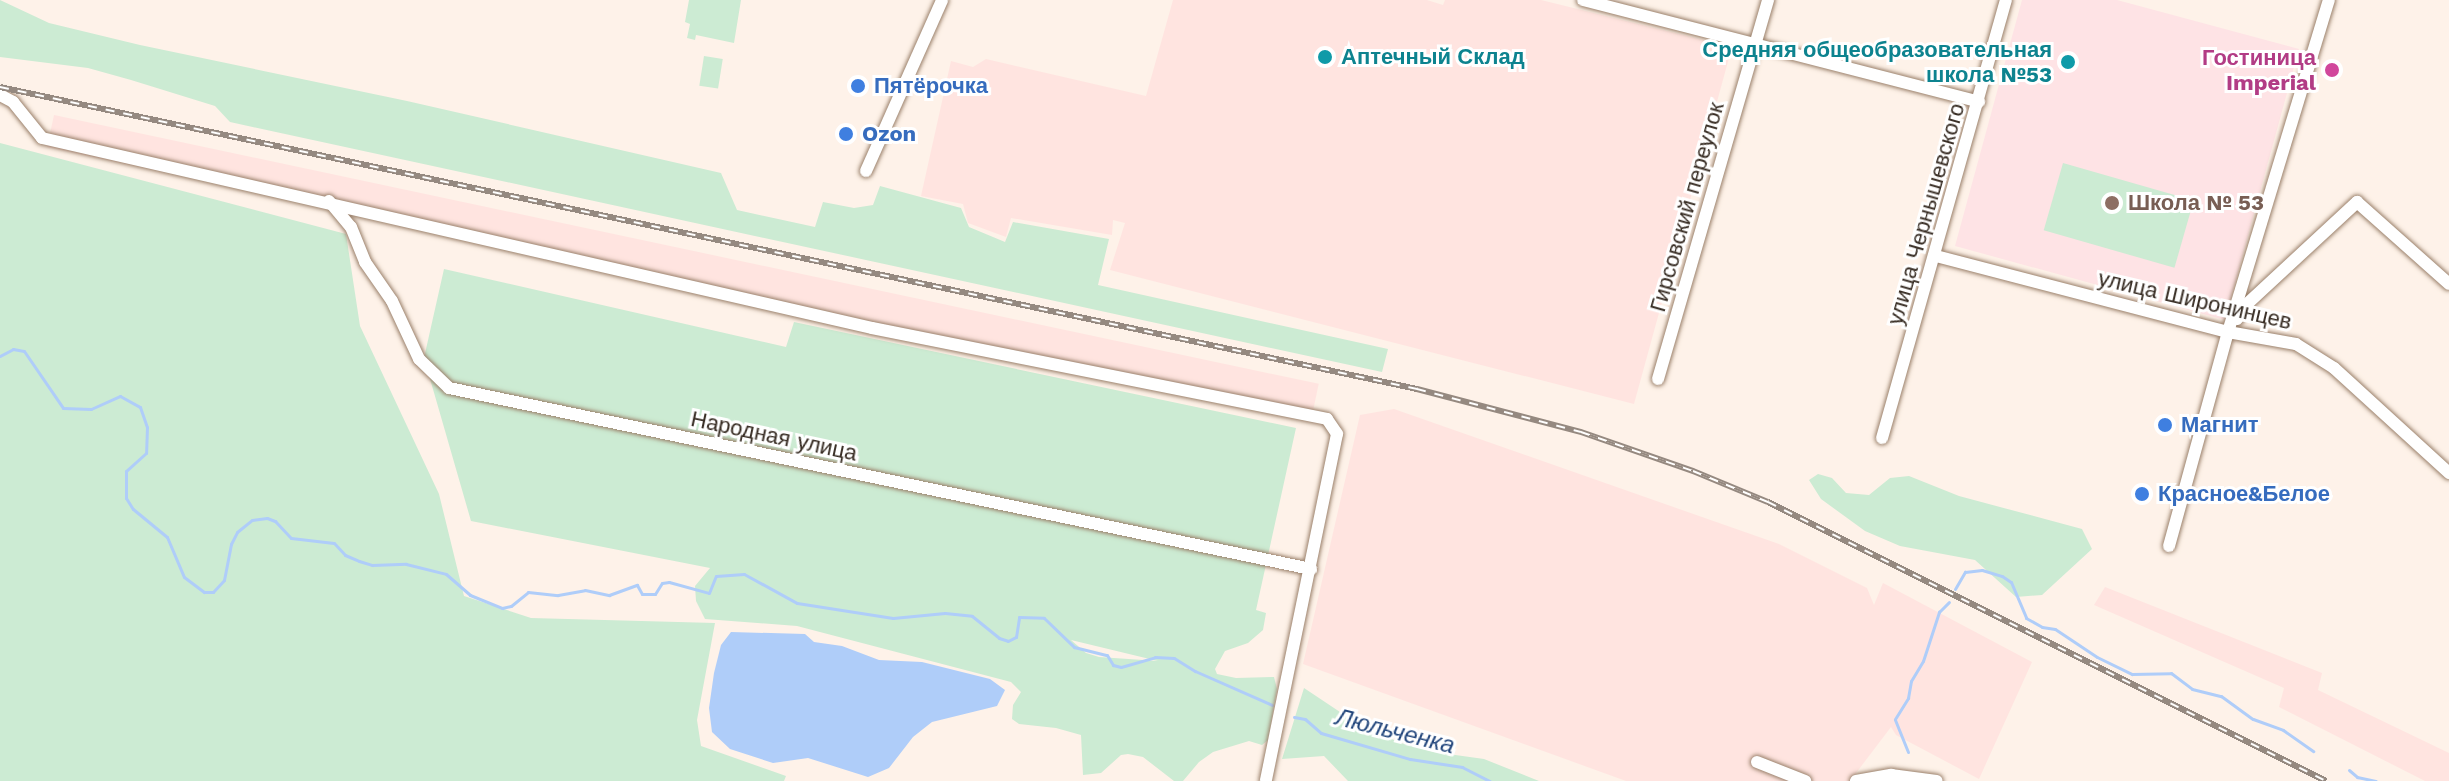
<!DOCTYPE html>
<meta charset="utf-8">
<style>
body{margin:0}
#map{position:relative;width:2449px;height:781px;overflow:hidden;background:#fef2e9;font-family:"Work Sans",sans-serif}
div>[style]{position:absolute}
.industrial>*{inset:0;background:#ffe4e0;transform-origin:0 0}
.education>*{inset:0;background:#fee3e5}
.green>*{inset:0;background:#ccebd3;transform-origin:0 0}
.water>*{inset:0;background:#afcdf9}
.stream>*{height:3px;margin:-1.5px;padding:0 1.5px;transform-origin:1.5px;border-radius:1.5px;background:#afcdf9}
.roads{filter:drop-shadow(0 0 2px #9a806a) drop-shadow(0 0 2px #9a806a)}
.minor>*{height:12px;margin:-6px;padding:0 6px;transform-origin:6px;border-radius:6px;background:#fff}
.rail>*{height:6px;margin-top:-3px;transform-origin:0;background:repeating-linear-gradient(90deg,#fff 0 9px,#958980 0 18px);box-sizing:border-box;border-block:2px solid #958980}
.dots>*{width:22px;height:22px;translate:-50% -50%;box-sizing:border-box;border:4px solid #fff;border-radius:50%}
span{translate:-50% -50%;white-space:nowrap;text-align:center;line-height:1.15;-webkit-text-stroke:6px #fff;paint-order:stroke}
.culture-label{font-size:22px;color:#0d838f;font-weight:700}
.right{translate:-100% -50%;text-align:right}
.left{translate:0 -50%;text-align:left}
.hotel-label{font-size:22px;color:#b23c85;font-weight:700}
.shop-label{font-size:22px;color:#366cbe;font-weight:700}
.education-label{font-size:22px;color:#785e54;font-weight:700}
.street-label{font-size:22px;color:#362b22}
.water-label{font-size:24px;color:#22467c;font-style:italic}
</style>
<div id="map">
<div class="industrial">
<div style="clip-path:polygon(1173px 0,1427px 0,1443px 5px,1445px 0,1541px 0,1732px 47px,1634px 404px,1110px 270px,1125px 223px,1113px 220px,1112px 235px,1011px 218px,1006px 237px,968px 223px,963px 204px,921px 196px,951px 61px,973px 67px,986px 59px,1146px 96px)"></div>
<div style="left:54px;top:115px;width:1293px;height:33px;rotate:12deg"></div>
<div style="clip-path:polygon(1394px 409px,1779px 544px,1867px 588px,1874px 605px,1883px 583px,2032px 662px,1979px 779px,1896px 735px,1891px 727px,1850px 781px,1626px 781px,1303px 664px,1360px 415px)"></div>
<div style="clip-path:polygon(2105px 587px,2322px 673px,2318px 690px,2449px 753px,2449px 781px,2425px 781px,2279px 707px,2284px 688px,2094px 605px)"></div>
</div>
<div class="education">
<div style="clip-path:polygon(2022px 0,2117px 0,2299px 49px,2225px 320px,1955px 246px)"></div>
</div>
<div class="green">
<div style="clip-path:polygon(0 0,49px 23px,140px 45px,407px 101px,721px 173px,737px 210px,815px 227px,823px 202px,854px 208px,873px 205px,880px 186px,961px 208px,969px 227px,1005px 242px,1013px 222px,1109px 239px,1098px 285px,1388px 349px,1382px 372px,230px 122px,215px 106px,131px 80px,88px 68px,0 57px)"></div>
<div style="clip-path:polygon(689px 0,741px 0,734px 43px,696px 35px,695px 40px,687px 38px,690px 24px,685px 22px)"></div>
<div style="left:704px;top:56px;width:19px;height:30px;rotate:9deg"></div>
<div style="clip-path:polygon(0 143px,346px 234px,360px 326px,439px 494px,464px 596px,531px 618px,715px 623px,697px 720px,701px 746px,786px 776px,784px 781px,0 781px)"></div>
<div style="left:2063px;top:163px;width:136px;height:70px;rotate:16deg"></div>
<div style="clip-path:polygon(evenodd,444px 269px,786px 347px,794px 322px,1296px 428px,1256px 610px,1266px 613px,1263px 630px,1248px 643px,1225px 651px,1215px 669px,1217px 674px,1236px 678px,1274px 677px,1277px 689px,1268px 740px,1262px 745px,1249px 741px,1213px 752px,1199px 762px,1183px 781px,1174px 781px,1143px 757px,1128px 754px,1121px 755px,1101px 773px,1083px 775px,1081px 735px,1056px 728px,1019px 724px,1012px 719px,1013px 705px,1021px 692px,1011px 682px,797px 626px,705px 619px,696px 601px,695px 586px,710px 568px,471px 521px,424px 358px,444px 269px,1071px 640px,1158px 661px,1099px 657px,1086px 653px,1071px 640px)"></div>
<div style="clip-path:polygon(1818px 474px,1832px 478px,1846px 493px,1869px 495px,1890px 478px,1909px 476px,1959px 496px,2082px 529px,2092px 549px,2042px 595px,2016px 597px,1975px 560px,1900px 546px,1865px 531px,1821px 499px,1809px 480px)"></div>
<div style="clip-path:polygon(1304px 688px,1349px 718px,1398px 742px,1434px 752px,1484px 759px,1539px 781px,1348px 781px,1324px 756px,1282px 759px)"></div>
</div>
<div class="water">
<div style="clip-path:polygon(731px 632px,805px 634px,814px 642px,842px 646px,879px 660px,922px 662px,990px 679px,1005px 690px,997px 706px,932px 722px,913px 737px,889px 768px,868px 777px,808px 758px,773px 763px,730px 749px,712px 732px,709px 708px,714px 673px,721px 645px)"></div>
</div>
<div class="stream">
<div style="left:0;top:356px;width:15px;rotate:-28deg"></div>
<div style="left:13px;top:349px;width:11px;rotate:10deg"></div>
<div style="left:24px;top:351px;width:69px;rotate:55.6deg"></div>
<div style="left:63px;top:408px;width:28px;rotate:2deg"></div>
<div style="left:91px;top:409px;width:32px;rotate:-24deg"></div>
<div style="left:120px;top:396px;width:23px;rotate:29deg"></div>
<div style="left:140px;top:407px;width:21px;rotate:71deg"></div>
<div style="left:147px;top:427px;width:26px;rotate:92deg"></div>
<div style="left:146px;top:453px;width:27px;rotate:138deg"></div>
<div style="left:126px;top:471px;width:27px;rotate:90deg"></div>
<div style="left:126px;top:498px;width:13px;rotate:58deg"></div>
<div style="left:133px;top:509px;width:44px;rotate:39.5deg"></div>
<div style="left:167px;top:537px;width:43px;rotate:67deg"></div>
<div style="left:184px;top:577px;width:25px;rotate:37deg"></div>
<div style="left:204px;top:592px;width:9px"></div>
<div style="left:213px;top:592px;width:16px;rotate:-47deg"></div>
<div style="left:224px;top:580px;width:37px;rotate:-79deg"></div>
<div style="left:231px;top:544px;width:13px;rotate:-63deg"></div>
<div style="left:237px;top:532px;width:19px;rotate:-39deg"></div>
<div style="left:252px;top:520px;width:15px;rotate:-8deg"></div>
<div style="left:267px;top:518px;width:9px;rotate:21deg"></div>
<div style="left:275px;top:521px;width:23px;rotate:47deg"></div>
<div style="left:291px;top:538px;width:43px;rotate:6.6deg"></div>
<div style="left:334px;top:543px;width:16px;rotate:47deg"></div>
<div style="left:345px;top:555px;width:15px;rotate:23deg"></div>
<div style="left:359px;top:561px;width:14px;rotate:17deg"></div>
<div style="left:372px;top:565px;width:34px;rotate:-2deg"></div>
<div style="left:406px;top:564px;width:41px;rotate:14deg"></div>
<div style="left:446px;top:574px;width:32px;rotate:41deg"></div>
<div style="left:470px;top:595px;width:35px;rotate:22deg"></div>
<div style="left:502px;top:608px;width:9px;rotate:-13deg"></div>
<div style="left:511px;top:606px;width:22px;rotate:-39deg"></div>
<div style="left:528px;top:592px;width:30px;rotate:6deg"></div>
<div style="left:558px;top:595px;width:27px;rotate:-10deg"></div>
<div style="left:585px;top:590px;width:25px;rotate:12deg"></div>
<div style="left:609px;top:595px;width:30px;rotate:-20deg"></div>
<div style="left:637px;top:585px;width:10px;rotate:61deg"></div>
<div style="left:642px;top:594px;width:13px"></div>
<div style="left:655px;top:594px;width:13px;rotate:-58deg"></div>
<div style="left:662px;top:583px;width:7px;rotate:-8deg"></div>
<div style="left:669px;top:582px;width:41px;rotate:15.4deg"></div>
<div style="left:709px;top:593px;width:18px;rotate:-68deg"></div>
<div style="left:716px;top:576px;width:28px;rotate:-4deg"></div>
<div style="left:744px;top:574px;width:60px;rotate:28.7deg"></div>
<div style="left:797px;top:603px;width:97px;rotate:8.9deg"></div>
<div style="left:893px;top:618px;width:52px;rotate:-5.5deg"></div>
<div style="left:945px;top:613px;width:27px;rotate:6deg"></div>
<div style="left:972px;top:616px;width:35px;rotate:39deg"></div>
<div style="left:999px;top:638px;width:9px;rotate:18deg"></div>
<div style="left:1008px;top:641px;width:9px;rotate:-27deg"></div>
<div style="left:1016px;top:637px;width:20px;rotate:-81deg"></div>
<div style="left:1019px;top:617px;width:25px;rotate:2deg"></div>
<div style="left:1044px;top:618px;width:42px;rotate:44deg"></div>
<div style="left:1074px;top:647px;width:34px;rotate:14deg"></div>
<div style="left:1107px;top:655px;width:12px;rotate:59deg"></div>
<div style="left:1113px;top:665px;width:8px;rotate:14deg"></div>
<div style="left:1121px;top:667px;width:35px;rotate:-16deg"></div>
<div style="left:1155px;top:657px;width:19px;rotate:3deg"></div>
<div style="left:1174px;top:658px;width:25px;rotate:32deg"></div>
<div style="left:1195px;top:671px;width:84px;rotate:23.8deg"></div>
<div style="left:1955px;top:589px;width:20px;rotate:-60deg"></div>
<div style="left:1965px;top:572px;width:17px;rotate:-7deg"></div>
<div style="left:1982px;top:570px;width:21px;rotate:17deg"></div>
<div style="left:2002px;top:576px;width:11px;rotate:34deg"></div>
<div style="left:2011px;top:582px;width:39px;rotate:67deg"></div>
<div style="left:2026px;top:618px;width:18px;rotate:29deg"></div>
<div style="left:2042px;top:627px;width:13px;rotate:9deg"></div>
<div style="left:2055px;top:629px;width:50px;rotate:33.7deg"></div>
<div style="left:2097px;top:657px;width:39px;rotate:26deg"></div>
<div style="left:2132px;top:674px;width:39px;rotate:-1deg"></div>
<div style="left:2171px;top:673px;width:26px;rotate:37deg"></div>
<div style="left:2192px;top:689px;width:30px;rotate:14deg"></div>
<div style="left:2221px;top:696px;width:39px;rotate:36deg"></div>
<div style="left:2253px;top:719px;width:32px;rotate:20deg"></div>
<div style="left:2283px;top:730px;width:37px;rotate:35deg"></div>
<div style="left:1294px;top:717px;width:11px;rotate:10deg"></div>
<div style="left:1305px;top:719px;width:21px;rotate:41deg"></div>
<div style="left:1321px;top:733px;width:93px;rotate:16.3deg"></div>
<div style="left:1410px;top:759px;width:53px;rotate:8.7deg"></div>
<div style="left:1462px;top:767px;width:31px;rotate:27deg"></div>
<div style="left:1908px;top:752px;width:35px;rotate:-112deg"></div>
<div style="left:1895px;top:719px;width:25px;rotate:-58deg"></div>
<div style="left:1908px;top:698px;width:17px;rotate:-80deg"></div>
<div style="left:1911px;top:681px;width:23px;rotate:-59deg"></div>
<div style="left:1923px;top:661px;width:52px;rotate:-71.9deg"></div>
<div style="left:1939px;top:612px;width:14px;rotate:-45deg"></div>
<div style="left:2349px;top:770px;width:11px;rotate:41deg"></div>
<div style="left:2357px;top:777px;width:19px;rotate:12deg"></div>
</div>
<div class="roads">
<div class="minor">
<div style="left:1583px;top:0;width:409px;rotate:14.4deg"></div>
<div style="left:0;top:95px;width:15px;rotate:28deg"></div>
<div style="left:13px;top:102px;width:46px;rotate:51.1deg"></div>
<div style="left:42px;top:138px;width:851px;rotate:12.89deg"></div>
<div style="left:872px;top:328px;width:464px;rotate:11.3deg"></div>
<div style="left:1327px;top:419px;width:18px;rotate:56deg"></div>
<div style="left:1337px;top:434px;width:354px;rotate:101.6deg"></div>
<div style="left:866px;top:171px;width:187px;rotate:-66deg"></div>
<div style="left:329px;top:201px;width:34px;rotate:50deg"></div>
<div style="left:351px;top:227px;width:38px;rotate:68deg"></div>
<div style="left:365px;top:262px;width:47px;rotate:55.3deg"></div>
<div style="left:392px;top:301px;width:64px;rotate:65deg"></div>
<div style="left:419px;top:359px;width:42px;rotate:44deg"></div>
<div style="left:449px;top:388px;width:881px;rotate:11.86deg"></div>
<div style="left:1936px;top:256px;width:302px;rotate:14.6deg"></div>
<div style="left:2228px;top:332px;width:69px;rotate:10deg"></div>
<div style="left:2296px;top:344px;width:45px;rotate:32.3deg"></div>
<div style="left:2334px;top:368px;width:156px;rotate:42.4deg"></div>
<div style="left:2237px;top:319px;width:19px;rotate:-55deg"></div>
<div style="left:2248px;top:303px;width:149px;rotate:-42.8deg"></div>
<div style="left:2357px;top:202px;width:123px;rotate:41.7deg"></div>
<div style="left:1658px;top:379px;width:395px;rotate:-73.8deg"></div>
<div style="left:1882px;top:438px;width:455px;rotate:-74.2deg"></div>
<div style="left:2169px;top:546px;width:222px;rotate:-74.6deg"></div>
<div style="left:2228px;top:332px;width:347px;rotate:-73.1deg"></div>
<div style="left:1757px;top:762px;width:52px;rotate:21.6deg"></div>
<div style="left:1856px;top:781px;width:36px;rotate:-10deg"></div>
<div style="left:1891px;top:775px;width:46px;rotate:7.4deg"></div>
</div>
</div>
<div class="rail">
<div style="left:0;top:87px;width:1449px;rotate:12.03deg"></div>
<div style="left:1417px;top:389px;width:170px;rotate:14.7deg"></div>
<div style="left:1581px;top:432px;width:119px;rotate:19.2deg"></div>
<div style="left:1693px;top:471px;width:81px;rotate:22.5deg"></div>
<div style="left:1768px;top:502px;width:624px;rotate:26.57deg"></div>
</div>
<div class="dots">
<div style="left:1325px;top:57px;background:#0f9aa8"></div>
<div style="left:2068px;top:62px;background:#0f9aa8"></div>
<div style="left:2332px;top:70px;background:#d1479c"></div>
<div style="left:858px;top:86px;background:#3f7fe0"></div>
<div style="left:846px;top:134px;background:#3f7fe0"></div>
<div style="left:2112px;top:203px;background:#8d6e63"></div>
<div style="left:2165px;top:425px;background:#3f7fe0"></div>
<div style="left:2142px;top:494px;background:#3f7fe0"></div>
</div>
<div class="culture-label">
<span class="right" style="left:2052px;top:62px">Средняя общеобразовательная<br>школа №53</span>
<span class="left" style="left:1341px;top:57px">Аптечный Склад</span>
</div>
<div class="hotel-label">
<span class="right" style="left:2316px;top:70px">Гостиница<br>Imperial</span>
</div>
<div class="shop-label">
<span class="left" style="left:874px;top:86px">Пятёрочка</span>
<span class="left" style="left:862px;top:134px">Ozon</span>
<span class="left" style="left:2181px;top:425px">Магнит</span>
<span class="left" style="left:2158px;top:494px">Красное&amp;Белое</span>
</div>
<div class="education-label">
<span class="left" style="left:2128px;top:203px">Школа № 53</span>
</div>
<div class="street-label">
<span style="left:1687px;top:207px;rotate:-74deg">Гирсовский переулок</span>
<span style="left:1926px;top:214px;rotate:-74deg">улица Чернышевского</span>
<span style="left:2195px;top:300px;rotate:13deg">улица Широнинцев</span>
<span style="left:774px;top:436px;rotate:12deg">Народная улица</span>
</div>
<div class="water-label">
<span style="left:1395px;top:732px;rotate:14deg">Люльченка</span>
</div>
</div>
